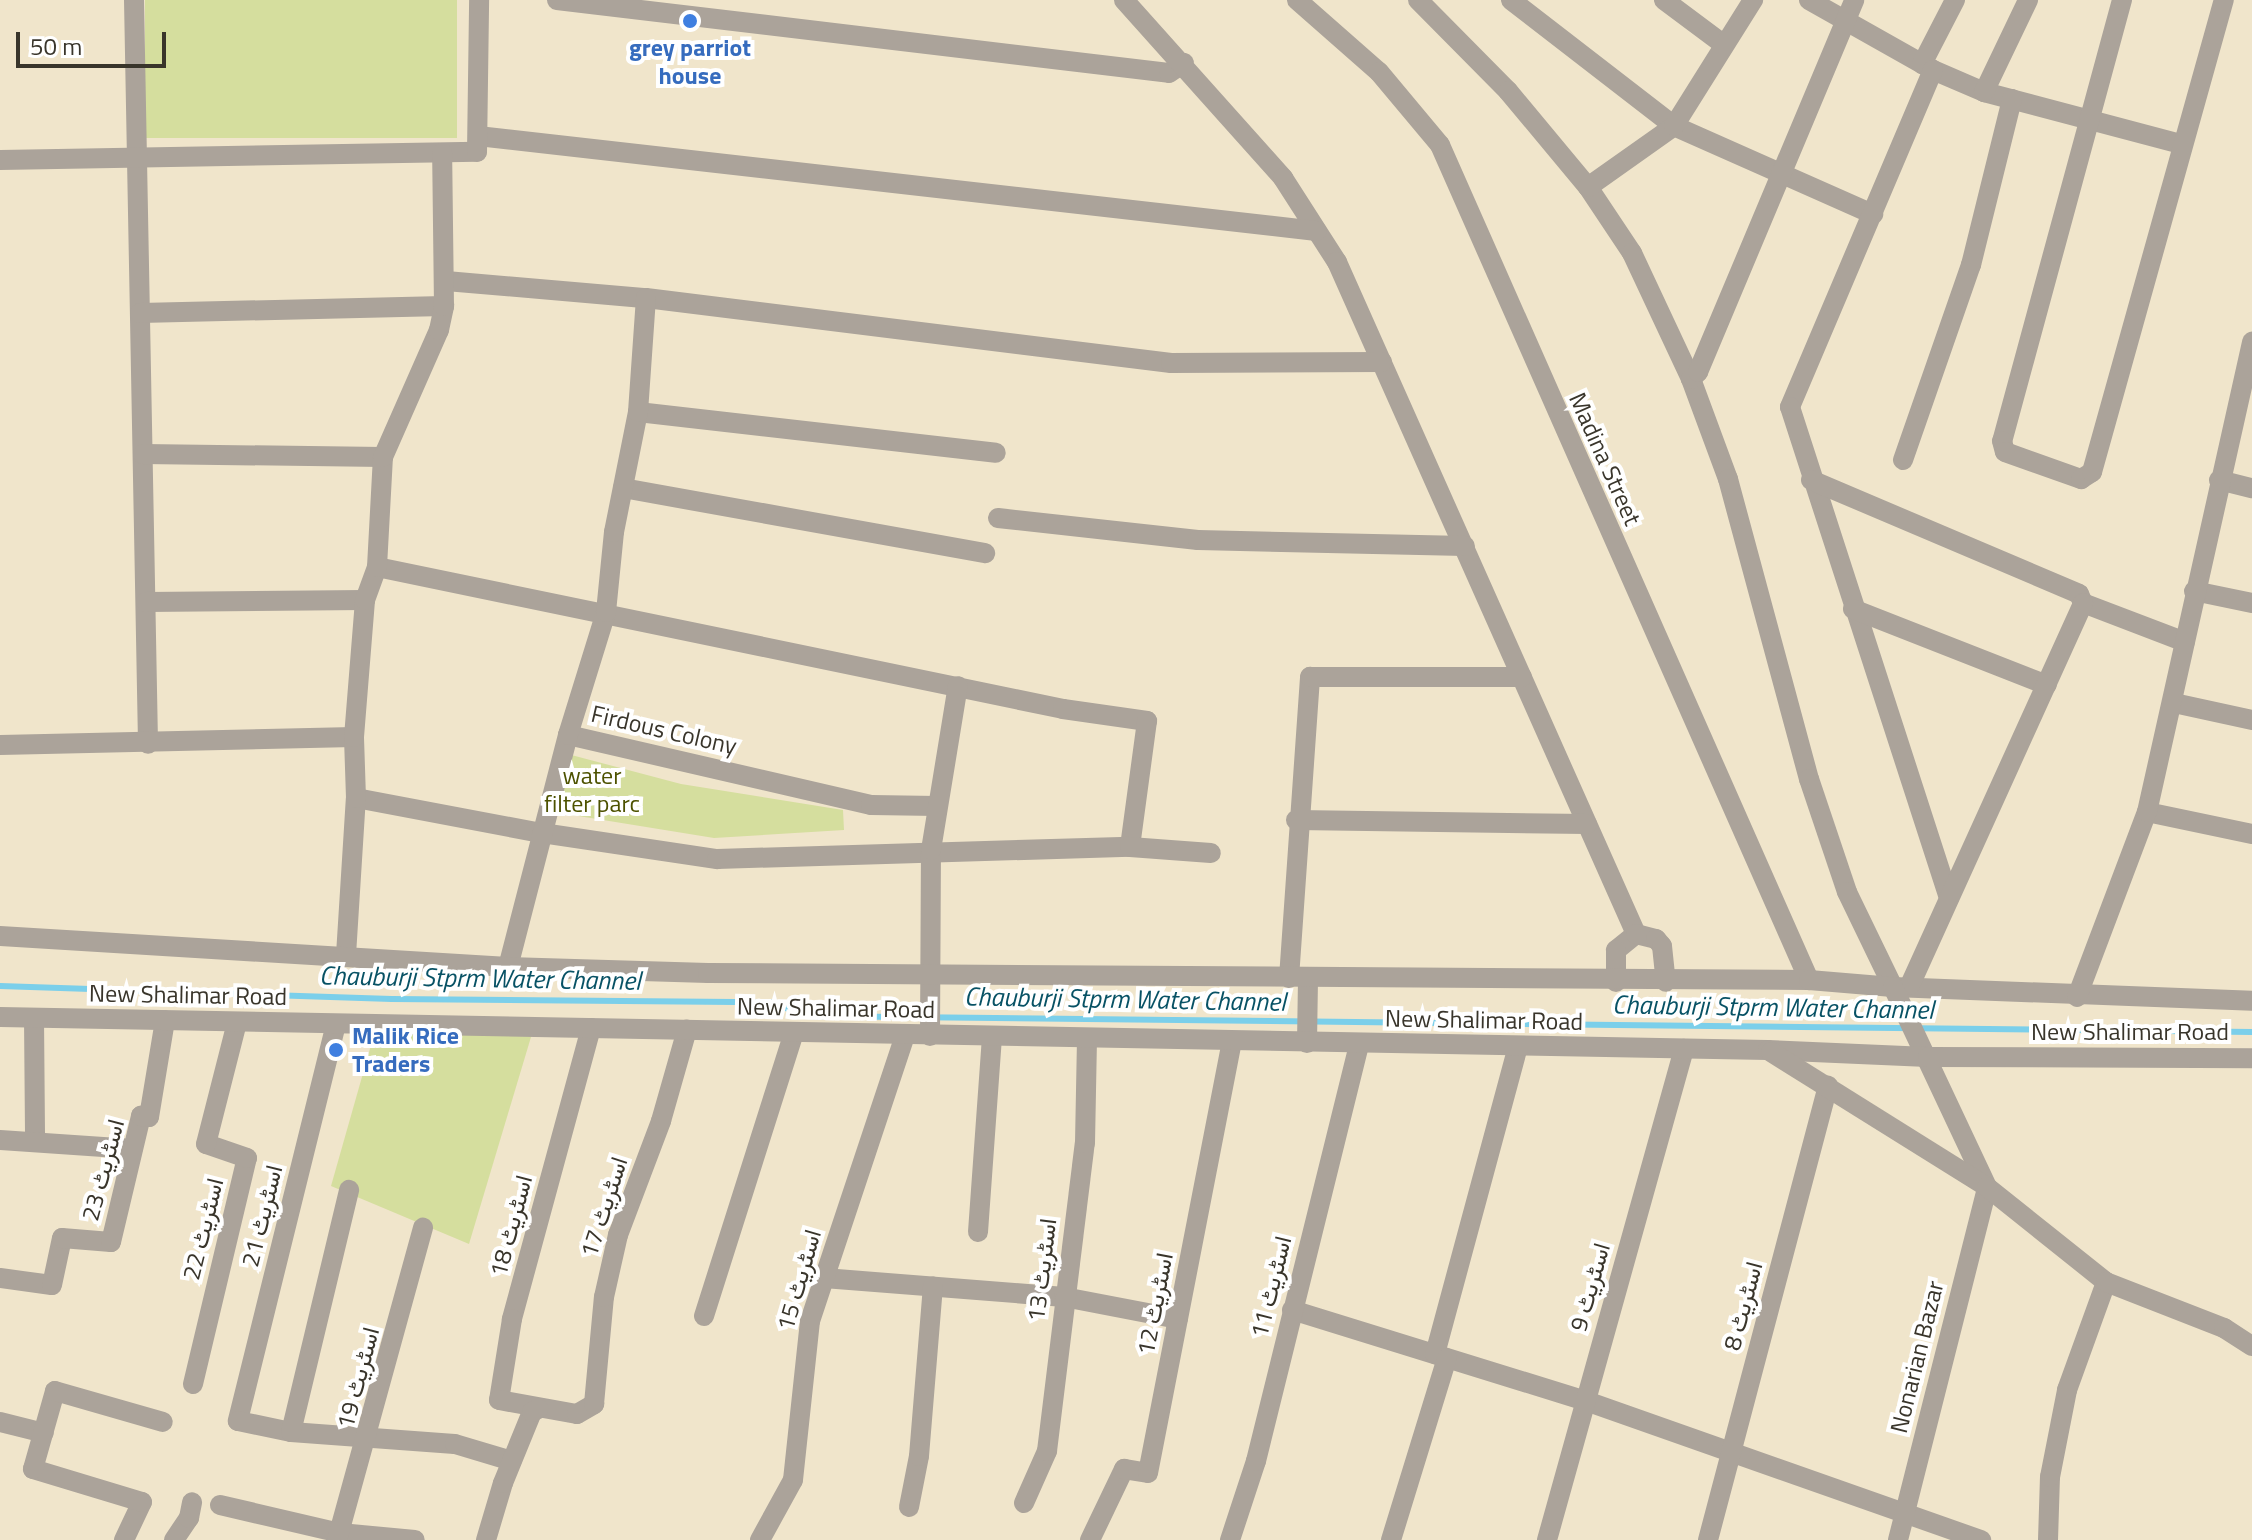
<!DOCTYPE html>
<meta charset="utf-8">
<style>
body{margin:0}
#map{position:relative;width:2252px;height:1540px;overflow:hidden;background:#f0e5cb;font-family:"Titillium Web",Vazirmatn,sans-serif}
div>[style]{position:absolute}
.green>*{inset:0;background:#d5de9e;transform-origin:0 0}
.stream>*{height:6px;margin:-3px;padding:0 3px;transform-origin:3px;border-radius:3px;background:#7bcfea}
.minor>*{height:20px;margin:-10px;padding:0 10px;transform-origin:10px;border-radius:10px;background:#aba39a}
.tertiary>*{height:20px;margin:-10px;padding:0 10px;transform-origin:10px;border-radius:10px;background:#aba39a}
.dots>*{width:22px;height:22px;translate:-50% -50%;box-sizing:border-box;border:4px solid #fff;border-radius:50%}
span{translate:-50% -50%;white-space:nowrap;text-align:center;line-height:1.15;-webkit-text-stroke:8px #fff;paint-order:stroke}
.shop-label{font-size:24px;color:#366cbe;font-weight:700}
.left{translate:0 -50%;text-align:left}
.street-label{font-size:24px;color:#39352b}
.park-label{font-size:24px;color:#4d5200}
.water-label{font-size:26px;color:#085265;font-style:italic}
.scale{position:absolute;left:16px;top:32px;width:150px;height:36px;box-sizing:border-box;border:4px solid #39352b;border-top:0;padding-left:10px;font-size:24px;line-height:28px;white-space:nowrap;color:#39352b;-webkit-text-stroke:6px #fff;paint-order:stroke}
</style>
<div id="map">
<div class="green">
<div style="left:145px;top:0;width:312px;height:138px"></div>
<div style="clip-path:polygon(560px 752px,681px 784px,843px 810px,844px 830px,714px 838px,566px 814px)"></div>
<div style="clip-path:polygon(377px 1024px,534px 1027px,469px 1244px,331px 1186px)"></div>
</div>
<div class="stream">
<div style="left:0;top:986px;width:392px;rotate:1.9deg"></div>
<div style="left:392px;top:999px;width:378px;rotate:0.5deg"></div>
<div style="left:770px;top:1002px;width:39px;rotate:21deg"></div>
<div style="left:806px;top:1016px;width:1446px;rotate:0.63deg"></div>
</div>
<div class="minor">
<div style="left:134px;top:0;width:744px;rotate:88.92deg"></div>
<div style="left:557px;top:0;width:616px;rotate:6.8deg"></div>
<div style="left:1169px;top:73px;width:18px;rotate:-34deg"></div>
<div style="left:1124px;top:0;width:239px;rotate:48.2deg"></div>
<div style="left:1283px;top:178px;width:100px;rotate:57.3deg"></div>
<div style="left:1337px;top:262px;width:736px;rotate:66.01deg"></div>
<div style="left:1636px;top:934px;width:26px;rotate:141deg"></div>
<div style="left:1616px;top:950px;width:32px;rotate:90deg"></div>
<div style="left:1297px;top:0;width:109px;rotate:41.3deg"></div>
<div style="left:1379px;top:72px;width:95px;rotate:50.1deg"></div>
<div style="left:1440px;top:145px;width:913px;rotate:66.16deg"></div>
<div style="left:1418px;top:0;width:128px;rotate:45.3deg"></div>
<div style="left:1508px;top:91px;width:125px;rotate:50.2deg"></div>
<div style="left:1588px;top:187px;width:79px;rotate:56.3deg"></div>
<div style="left:1632px;top:253px;width:139px;rotate:64.9deg"></div>
<div style="left:1691px;top:379px;width:107px;rotate:69.7deg"></div>
<div style="left:1728px;top:479px;width:311px;rotate:74.9deg"></div>
<div style="left:1809px;top:779px;width:119px;rotate:71.4deg"></div>
<div style="left:1847px;top:892px;width:106px;rotate:64.2deg"></div>
<div style="left:1893px;top:987px;width:359px;rotate:2.2deg"></div>
<div style="left:1511px;top:0;width:206px;rotate:37.7deg"></div>
<div style="left:1674px;top:126px;width:218px;rotate:23.9deg"></div>
<div style="left:1664px;top:0;width:74px;rotate:36.7deg"></div>
<div style="left:1809px;top:0;width:142px;rotate:29.4deg"></div>
<div style="left:1933px;top:70px;width:56px;rotate:23.3deg"></div>
<div style="left:1984px;top:92px;width:204px;rotate:14.8deg"></div>
<div style="left:2122px;top:0;width:457px;rotate:105.2deg"></div>
<div style="left:2002px;top:441px;width:11px;rotate:75deg"></div>
<div style="left:2005px;top:452px;width:81px;rotate:19.6deg"></div>
<div style="left:2081px;top:479px;width:13px;rotate:-32deg"></div>
<div style="left:2092px;top:472px;width:490px;rotate:-74.4deg"></div>
<div style="left:1922px;top:64px;width:72px;rotate:-62.7deg"></div>
<div style="left:1933px;top:70px;width:366px;rotate:113deg"></div>
<div style="left:1790px;top:407px;width:516px;rotate:72.06deg"></div>
<div style="left:1984px;top:92px;width:102px;rotate:-64.4deg"></div>
<div style="left:478px;top:136px;width:844px;rotate:6.46deg"></div>
<div style="left:0;top:160px;width:477px;rotate:-1deg"></div>
<div style="left:477px;top:152px;width:152px;rotate:-89.2deg"></div>
<div style="left:1588px;top:187px;width:105px;rotate:-35.3deg"></div>
<div style="left:1674px;top:126px;width:149px;rotate:-57.9deg"></div>
<div style="left:446px;top:281px;width:201px;rotate:4.9deg"></div>
<div style="left:646px;top:298px;width:529px;rotate:7.06deg"></div>
<div style="left:1171px;top:363px;width:211px;rotate:-0.3deg"></div>
<div style="left:140px;top:313px;width:304px;rotate:-1.3deg"></div>
<div style="left:1691px;top:379px;width:10px;rotate:-45deg"></div>
<div style="left:1698px;top:372px;width:403px;rotate:-67.2deg"></div>
<div style="left:638px;top:412px;width:360px;rotate:6.5deg"></div>
<div style="left:143px;top:454px;width:240px;rotate:0.7deg"></div>
<div style="left:1903px;top:460px;width:207px;rotate:-70.8deg"></div>
<div style="left:1971px;top:265px;width:171px;rotate:-76.1deg"></div>
<div style="left:1811px;top:480px;width:291px;rotate:23deg"></div>
<div style="left:2079px;top:594px;width:10px;rotate:66deg"></div>
<div style="left:2083px;top:603px;width:109px;rotate:20.9deg"></div>
<div style="left:2219px;top:480px;width:34px;rotate:14deg"></div>
<div style="left:623px;top:488px;width:368px;rotate:10.2deg"></div>
<div style="left:998px;top:518px;width:201px;rotate:6.3deg"></div>
<div style="left:1198px;top:540px;width:267px;rotate:1.3deg"></div>
<div style="left:377px;top:567px;width:701px;rotate:11.69deg"></div>
<div style="left:1063px;top:709px;width:85px;rotate:8.1deg"></div>
<div style="left:1147px;top:721px;width:127px;rotate:97.7deg"></div>
<div style="left:2194px;top:591px;width:59px;rotate:11.7deg"></div>
<div style="left:146px;top:602px;width:219px;rotate:-0.5deg"></div>
<div style="left:1853px;top:609px;width:208px;rotate:21.4deg"></div>
<div style="left:2174px;top:703px;width:80px;rotate:12.3deg"></div>
<div style="left:568px;top:735px;width:311px;rotate:13deg"></div>
<div style="left:871px;top:805px;width:66px;rotate:0.9deg"></div>
<div style="left:0;top:745px;width:354px;rotate:-1.3deg"></div>
<div style="left:356px;top:798px;width:189px;rotate:10.7deg"></div>
<div style="left:542px;top:833px;width:177px;rotate:8.5deg"></div>
<div style="left:717px;top:859px;width:413px;rotate:-1.7deg"></div>
<div style="left:1130px;top:847px;width:81px;rotate:4.2deg"></div>
<div style="left:2147px;top:812px;width:107px;rotate:11.8deg"></div>
<div style="left:1296px;top:820px;width:291px;rotate:0.8deg"></div>
<div style="left:1636px;top:934px;width:21px;rotate:14deg"></div>
<div style="left:1656px;top:939px;width:9px;rotate:49deg"></div>
<div style="left:1662px;top:946px;width:36px;rotate:84deg"></div>
<div style="left:346px;top:955px;width:157px;rotate:-86.4deg"></div>
<div style="left:356px;top:798px;width:61px;rotate:-91.9deg"></div>
<div style="left:354px;top:737px;width:137px;rotate:-85.4deg"></div>
<div style="left:365px;top:600px;width:35px;rotate:-70deg"></div>
<div style="left:377px;top:567px;width:110px;rotate:-86.9deg"></div>
<div style="left:383px;top:457px;width:139px;rotate:-66.2deg"></div>
<div style="left:439px;top:330px;width:25px;rotate:-78deg"></div>
<div style="left:444px;top:306px;width:153px;rotate:-90.7deg"></div>
<div style="left:508px;top:967px;width:240px;rotate:-75.5deg"></div>
<div style="left:568px;top:735px;width:129px;rotate:-72.8deg"></div>
<div style="left:606px;top:612px;width:80px;rotate:-84.3deg"></div>
<div style="left:614px;top:532px;width:122px;rotate:-78.7deg"></div>
<div style="left:638px;top:412px;width:114px;rotate:-86deg"></div>
<div style="left:1289px;top:978px;width:302px;rotate:-86deg"></div>
<div style="left:1310px;top:677px;width:212px"></div>
<div style="left:1910px;top:985px;width:419px;rotate:-65.6deg"></div>
<div style="left:2077px;top:997px;width:198px;rotate:-69.3deg"></div>
<div style="left:2147px;top:812px;width:482px;rotate:-77.4deg"></div>
<div style="left:34px;top:1018px;width:124px;rotate:89.5deg"></div>
<div style="left:336px;top:1024px;width:409px;rotate:103.9deg"></div>
<div style="left:238px;top:1421px;width:54px;rotate:11.7deg"></div>
<div style="left:291px;top:1432px;width:164px;rotate:4.2deg"></div>
<div style="left:455px;top:1444px;width:59px;rotate:16.6deg"></div>
<div style="left:591px;top:1028px;width:302px;rotate:105.2deg"></div>
<div style="left:512px;top:1319px;width:82px;rotate:99.1deg"></div>
<div style="left:499px;top:1400px;width:79px;rotate:10.2deg"></div>
<div style="left:577px;top:1414px;width:20px;rotate:-30deg"></div>
<div style="left:594px;top:1404px;width:107px;rotate:-84.7deg"></div>
<div style="left:604px;top:1297px;width:64px;rotate:-77.3deg"></div>
<div style="left:618px;top:1235px;width:122px;rotate:-69.3deg"></div>
<div style="left:661px;top:1121px;width:95px;rotate:-74.1deg"></div>
<div style="left:930px;top:1036px;width:186px;rotate:-89.7deg"></div>
<div style="left:931px;top:850px;width:166px;rotate:-80.7deg"></div>
<div style="left:1307px;top:1043px;width:64px;rotate:-89.1deg"></div>
<div style="left:0;top:1140px;width:133px;rotate:3.9deg"></div>
<div style="left:978px;top:1232px;width:195px;rotate:-85.9deg"></div>
<div style="left:0;top:1278px;width:52px;rotate:7.7deg"></div>
<div style="left:52px;top:1285px;width:48px;rotate:-78deg"></div>
<div style="left:62px;top:1238px;width:49px;rotate:4.7deg"></div>
<div style="left:111px;top:1242px;width:130px;rotate:-76.6deg"></div>
<div style="left:141px;top:1116px;width:8px;rotate:7deg"></div>
<div style="left:149px;top:1117px;width:98px;rotate:-80.6deg"></div>
<div style="left:824px;top:1278px;width:241px;rotate:4.5deg"></div>
<div style="left:1064px;top:1297px;width:116px;rotate:10.9deg"></div>
<div style="left:1292px;top:1310px;width:308px;rotate:17.2deg"></div>
<div style="left:1586px;top:1401px;width:419px;rotate:19.4deg"></div>
<div style="left:704px;top:1316px;width:297px;rotate:-72.4deg"></div>
<div style="left:1435px;top:1354px;width:318px;rotate:-74.9deg"></div>
<div style="left:193px;top:1384px;width:232px;rotate:-76.6deg"></div>
<div style="left:247px;top:1158px;width:43px;rotate:-161.1deg"></div>
<div style="left:206px;top:1144px;width:126px;rotate:-75.7deg"></div>
<div style="left:0;top:1422px;width:45px;rotate:14deg"></div>
<div style="left:291px;top:1432px;width:249px;rotate:-76.5deg"></div>
<div style="left:1024px;top:1503px;width:57px;rotate:-66.1deg"></div>
<div style="left:1047px;top:1451px;width:310px;rotate:-83deg"></div>
<div style="left:1085px;top:1143px;width:104px;rotate:-88.9deg"></div>
<div style="left:220px;top:1505px;width:123px;rotate:13.1deg"></div>
<div style="left:340px;top:1533px;width:75px;rotate:5.3deg"></div>
<div style="left:909px;top:1507px;width:52px;rotate:-78.9deg"></div>
<div style="left:919px;top:1456px;width:170px;rotate:-85.3deg"></div>
<div style="left:124px;top:1540px;width:42px;rotate:-64.7deg"></div>
<div style="left:142px;top:1502px;width:114px;rotate:-163.2deg"></div>
<div style="left:33px;top:1469px;width:81px;rotate:-74.2deg"></div>
<div style="left:55px;top:1391px;width:112px;rotate:16deg"></div>
<div style="left:174px;top:1540px;width:27px;rotate:-56deg"></div>
<div style="left:189px;top:1518px;width:16px;rotate:-79deg"></div>
<div style="left:337px;top:1540px;width:324px;rotate:-74.6deg"></div>
<div style="left:486px;top:1540px;width:59px;rotate:-73.4deg"></div>
<div style="left:503px;top:1483px;width:77px;rotate:-67.8deg"></div>
<div style="left:532px;top:1412px;width:7px;rotate:-27deg"></div>
<div style="left:760px;top:1540px;width:68px;rotate:-61.2deg"></div>
<div style="left:793px;top:1480px;width:160px;rotate:-83.9deg"></div>
<div style="left:810px;top:1321px;width:300px;rotate:-71.6deg"></div>
<div style="left:1090px;top:1540px;width:79px;rotate:-64.4deg"></div>
<div style="left:1124px;top:1469px;width:24px;rotate:9deg"></div>
<div style="left:1148px;top:1473px;width:439px;rotate:-79deg"></div>
<div style="left:1230px;top:1540px;width:83px;rotate:-71.8deg"></div>
<div style="left:1256px;top:1461px;width:430px;rotate:-76.1deg"></div>
<div style="left:1391px;top:1540px;width:190px;rotate:-72.9deg"></div>
<div style="left:1547px;top:1540px;width:510px;rotate:-74.41deg"></div>
<div style="left:1708px;top:1540px;width:470px;rotate:-75.2deg"></div>
<div style="left:1898px;top:1540px;width:364px;rotate:-75.8deg"></div>
<div style="left:2048px;top:1540px;width:63px;rotate:-88.2deg"></div>
<div style="left:2050px;top:1477px;width:89px;rotate:-78.9deg"></div>
<div style="left:2067px;top:1390px;width:115px;rotate:-70.1deg"></div>
</div>
<div class="tertiary">
<div style="left:0;top:936px;width:509px;rotate:3.49deg"></div>
<div style="left:508px;top:967px;width:200px;rotate:1.7deg"></div>
<div style="left:708px;top:973px;width:1101px;rotate:0.36deg"></div>
<div style="left:1809px;top:980px;width:84px;rotate:4.8deg"></div>
<div style="left:1893px;top:987px;width:221px;rotate:64.8deg"></div>
<div style="left:0;top:1017px;width:1768px;rotate:1.07deg"></div>
<div style="left:1768px;top:1050px;width:160px;rotate:2.5deg"></div>
<div style="left:1928px;top:1057px;width:324px;rotate:0.2deg"></div>
<div style="left:1771px;top:1052px;width:255px;rotate:32deg"></div>
<div style="left:1987px;top:1187px;width:152px;rotate:38.6deg"></div>
<div style="left:2106px;top:1282px;width:127px;rotate:21.3deg"></div>
<div style="left:2224px;top:1328px;width:33px;rotate:33deg"></div>
</div>
<div class="dots">
<div style="left:690px;top:21px;background:#3f7fe0"></div>
<div style="left:336px;top:1050px;background:#3f7fe0"></div>
</div>
<div class="shop-label">
<span style="left:690px;top:62px">grey parriot<br>house</span>
<span class="left" style="left:352px;top:1050px">Malik Rice<br>Traders</span>
</div>
<div class="street-label">
<span style="left:1605px;top:459px;rotate:66deg">Madina Street</span>
<span style="left:664px;top:730px;rotate:13deg">Firdous Colony</span>
<span style="left:188px;top:995px;rotate:1deg">New Shalimar Road</span>
<span style="left:836px;top:1008px;rotate:1deg">New Shalimar Road</span>
<span style="left:1484px;top:1020px;rotate:1deg">New Shalimar Road</span>
<span style="left:2130px;top:1032px">New Shalimar Road</span>
<span style="left:103px;top:1170px;rotate:-75deg">اسٹریٹ 23</span>
<span style="left:604px;top:1207px;rotate:-72deg">اسٹریٹ 17</span>
<span style="left:262px;top:1216px;rotate:-76deg">اسٹریٹ 21</span>
<span style="left:511px;top:1226px;rotate:-75deg">اسٹریٹ 18</span>
<span style="left:203px;top:1229px;rotate:-76deg">اسٹریٹ 22</span>
<span style="left:1042px;top:1270px;rotate:-83deg">اسٹریٹ 13</span>
<span style="left:799px;top:1280px;rotate:-74deg">اسٹریٹ 15</span>
<span style="left:1271px;top:1287px;rotate:-76deg">اسٹریٹ 11</span>
<span style="left:1590px;top:1287px;rotate:-74deg">اسٹریٹ 9</span>
<span style="left:1155px;top:1304px;rotate:-79deg">اسٹریٹ 12</span>
<span style="left:1743px;top:1306px;rotate:-75deg">اسٹریٹ 8</span>
<span style="left:1917px;top:1357px;rotate:-76deg">Nonarian Bazar</span>
<span style="left:358px;top:1378px;rotate:-75deg">اسٹریٹ 19</span>
</div>
<div class="park-label">
<span style="left:592px;top:790px">water<br>filter parc</span>
</div>
<div class="water-label">
<span style="left:480px;top:978px;rotate:1deg">Chauburji Stprm Water Channel</span>
<span style="left:1125px;top:999px;rotate:1deg">Chauburji Stprm Water Channel</span>
<span style="left:1773px;top:1007px;rotate:1deg">Chauburji Stprm Water Channel</span>
</div>
<div class="scale">50 m</div>
</div>
